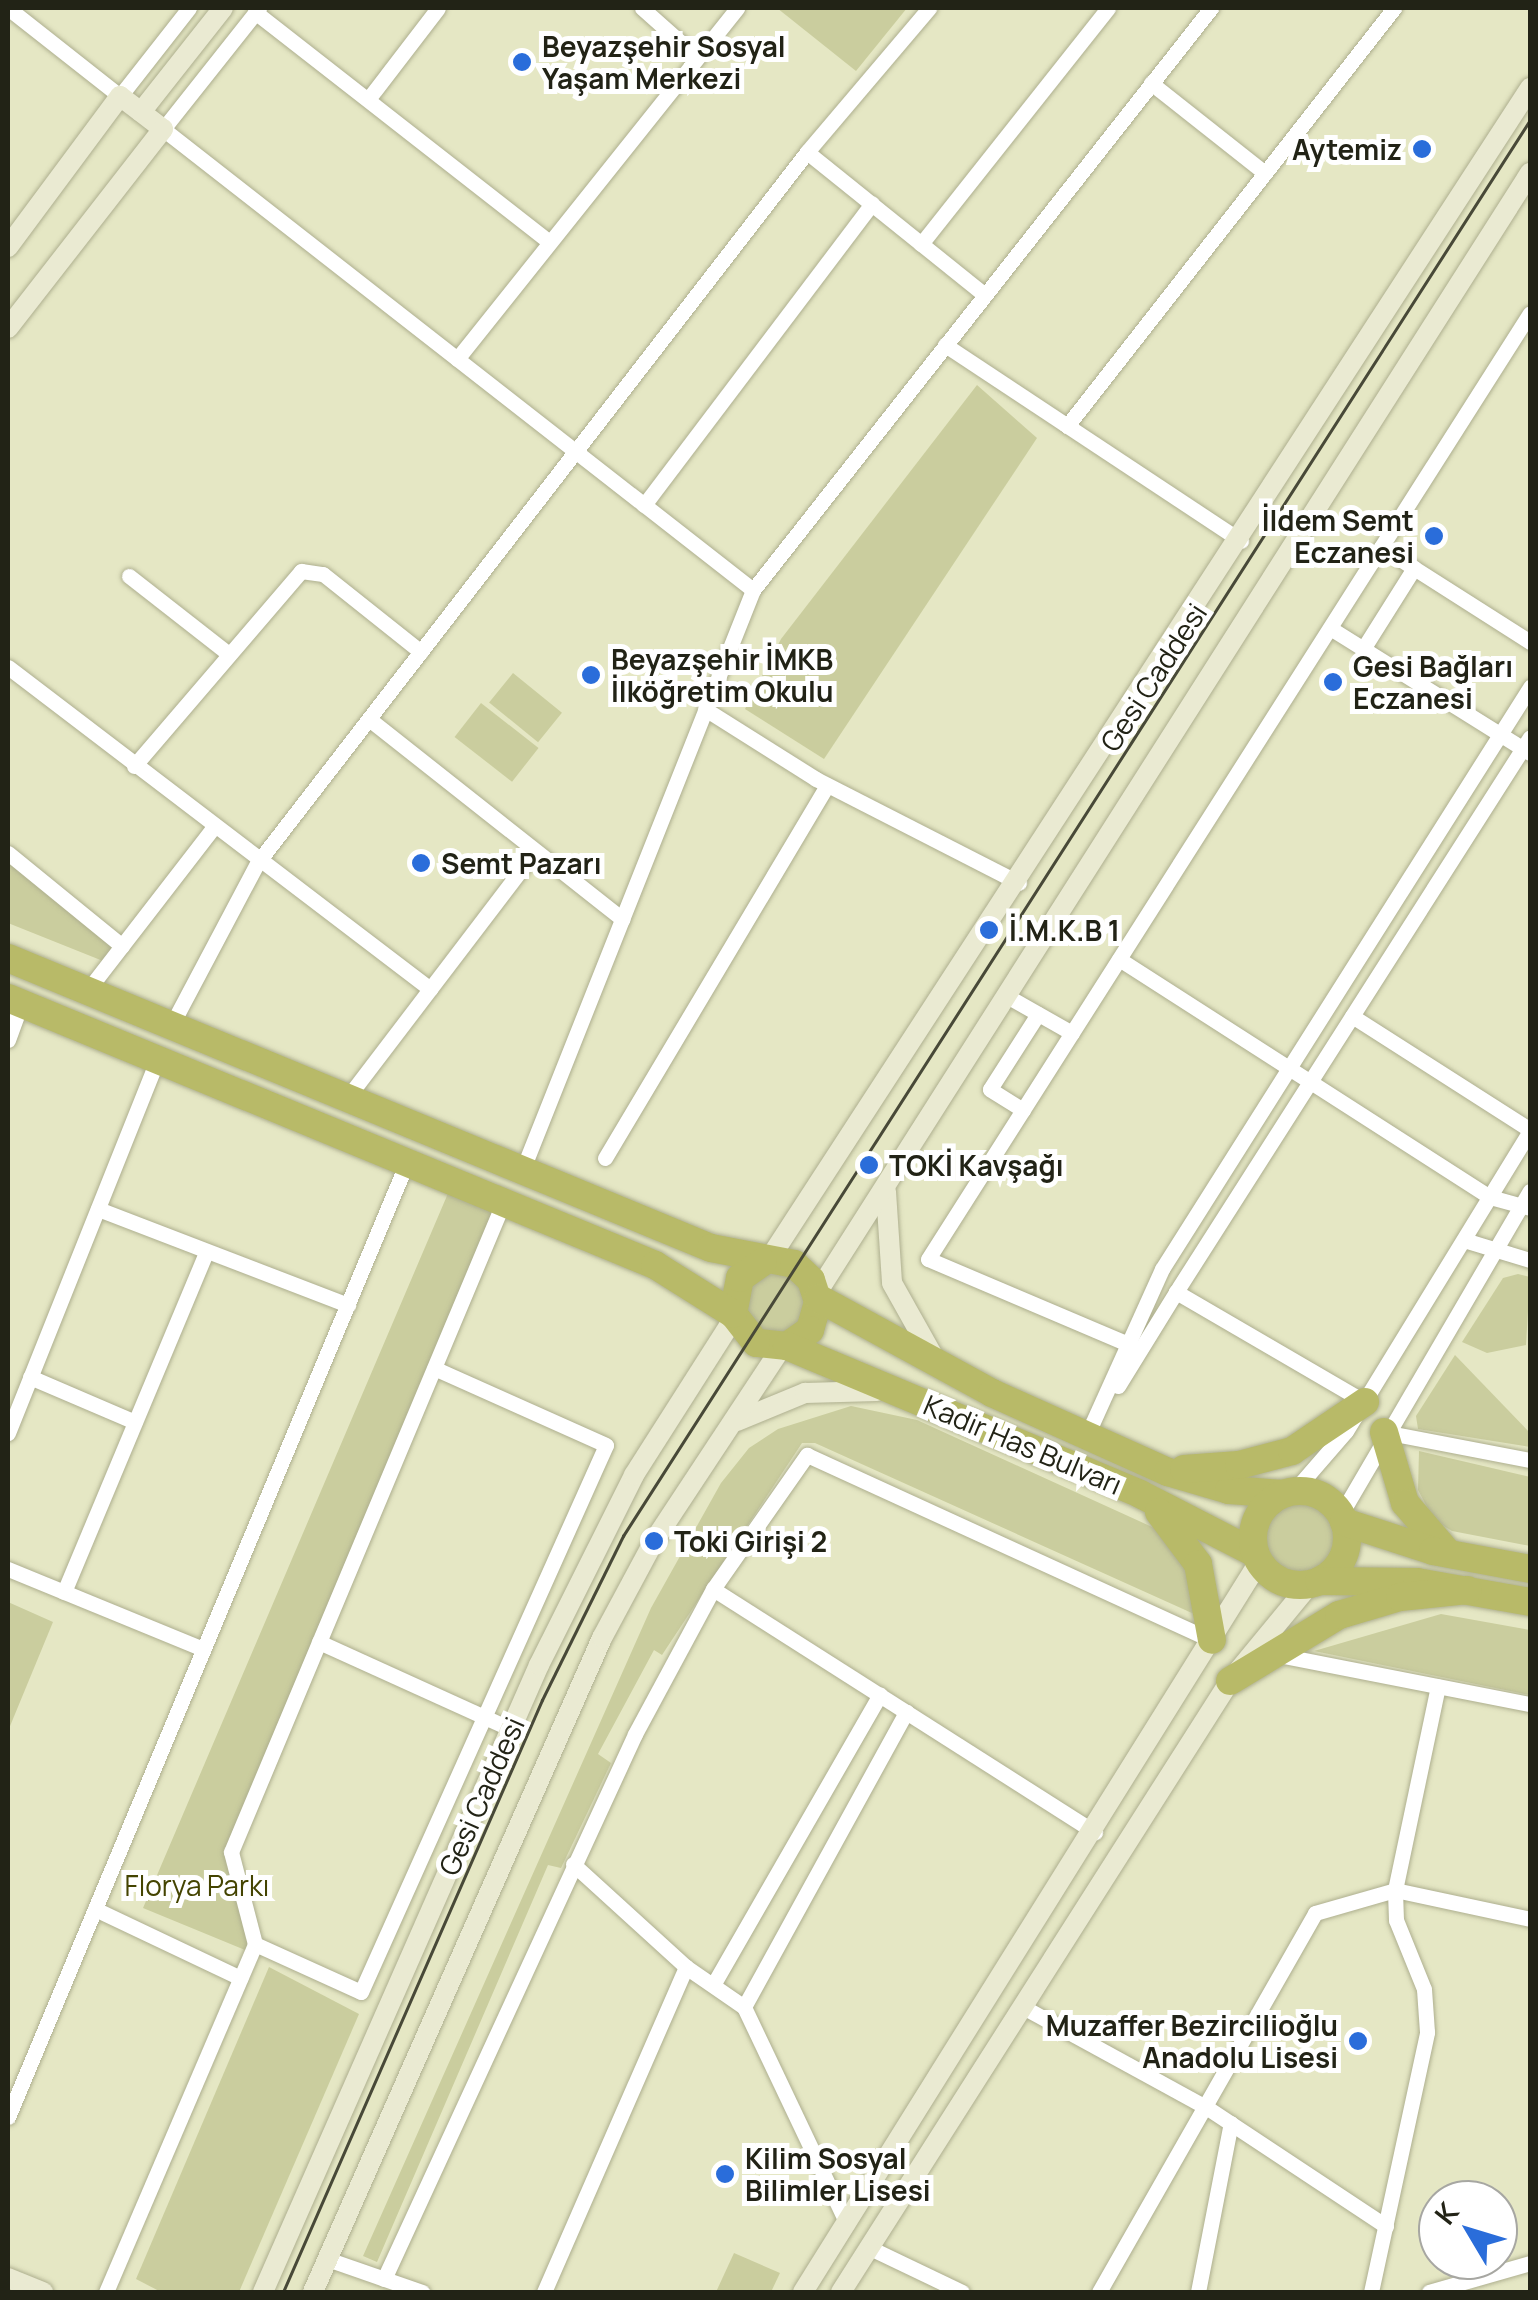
<!DOCTYPE html>
<meta charset="utf-8">
<style>
body{margin:0}
#map{position:relative;width:1538px;height:2300px;overflow:hidden;background:#e5e7c4;font-family:Manrope,sans-serif}
div>[style]{position:absolute}
.green>*{inset:0;background:#cacd9e;transform-origin:0 0}
.round{border-radius:50%}
.roads{filter:drop-shadow(0 0 2px #aeaf8f) drop-shadow(0 0 2px #aeaf8f)}
.street>*{height:15px;margin:-7.5px;padding:0 7.5px;transform-origin:7.5px;border-radius:7.5px;background:#fff}
.secondary>*{height:20px;margin:-10px;padding:0 10px;transform-origin:10px;border-radius:10px;background:#eaead2}
.highway>*{height:28px;margin:-14px;padding:0 14px;transform-origin:14px;border-radius:14px;background:#b8ba68}
.highway>.ring{margin:-14px;padding:0;box-sizing:content-box;background:none;border:28px solid #b8ba68;border-radius:50%}
.tram>*{height:2.5px;margin:-1.25px;padding:0 1.25px;transform-origin:1.25px;border-radius:1.25px;background:#484938}
.dots>*{width:28px;height:28px;translate:-50% -50%;box-sizing:border-box;border:5px solid #fff;border-radius:50%}
span{translate:-50% -50%;white-space:nowrap;text-align:center;line-height:1.15;-webkit-text-stroke:10px #fff;paint-order:stroke}
.poi-label{font-size:28px;color:#222316;font-weight:700}
.left{translate:0 -50%;text-align:left}
.right{translate:-100% -50%;text-align:right}
.street-label{font-size:28px;color:#222316}
.park-label{font-size:28px;color:#444401}
.frame{position:absolute;inset:0;border:10px solid #222316;pointer-events:none}
.north{position:absolute;left:1418px;top:2180px;width:100px;height:100px;box-sizing:border-box;background:#fff;border:2px solid #a7a7a2;border-radius:50%;rotate:308deg;font-size:28px;font-weight:700;line-height:40px;text-align:center;color:#222316}
.north::after{content:'';display:block;margin:auto;width:35px;height:45px;background:#2a6dda;clip-path:polygon(50% 0,100% 100%,50% 72%,0 100%)}
</style>
<div id="map">
<div class="green">
<div style="clip-path:polygon(777px 8px,907px 8px,856px 71px)"></div>
<div style="clip-path:polygon(977px 385px,1037px 438px,824px 759px,745px 709px,781px 639px)"></div>
<div style="left:513px;top:673px;width:63px;height:38px;rotate:39deg"></div>
<div style="left:481px;top:703px;width:73px;height:43px;rotate:38deg"></div>
<div style="clip-path:polygon(8px 848px,129px 945px,113px 965px,8px 923px)"></div>
<div style="clip-path:polygon(449px 1191px,505px 1214px,233px 1854px,257px 1955px,143px 1908px)"></div>
<div class="round" style="left:745px;top:1274px;width:60px;height:60px"></div>
<div style="clip-path:polygon(1518px 1274px,1530px 1277px,1526px 1345px,1487px 1353px,1462px 1342px,1503px 1278px)"></div>
<div style="clip-path:polygon(1455px 1355px,1530px 1433px,1530px 1447px,1418px 1429px,1416px 1416px)"></div>
<div style="clip-path:polygon(851px 1406px,917px 1420px,1161px 1531px,1182px 1554px,1203px 1618px,815px 1443px,802px 1443px,662px 1655px,654px 1650px,598px 1754px,611px 1763px,561px 1868px,548px 1865px,377px 2262px,363px 2256px,651px 1608px,721px 1483px,749px 1448px,778px 1429px)"></div>
<div style="clip-path:polygon(1419px 1451px,1530px 1477px,1530px 1546px,1452px 1531px,1434px 1520px,1418px 1490px)"></div>
<div class="round" style="left:1264px;top:1502px;width:72px;height:72px"></div>
<div style="clip-path:polygon(8px 1602px,53px 1622px,8px 1731px)"></div>
<div style="clip-path:polygon(1441px 1614px,1530px 1630px,1530px 1695px,1314px 1651px)"></div>
<div style="clip-path:polygon(269px 1967px,359px 2014px,239px 2292px,161px 2292px,136px 2279px)"></div>
<div style="clip-path:polygon(734px 2253px,780px 2273px,771px 2292px,716px 2292px)"></div>
</div>
<div class="roads">
<div class="street">
<div style="left:8px;top:8px;width:142px;rotate:38.2deg"></div>
<div style="left:120px;top:96px;width:112px;rotate:-51.9deg"></div>
<div style="left:259px;top:8px;width:154px;rotate:128.4deg"></div>
<div style="left:163px;top:129px;width:749px;rotate:38deg"></div>
<div style="left:642px;top:8px;width:72px;rotate:41.6deg"></div>
<div style="left:255px;top:12px;width:373px;rotate:38deg"></div>
<div style="left:1151px;top:83px;width:145px;rotate:38.3deg"></div>
<div style="left:369px;top:98px;width:113px;rotate:-52.5deg"></div>
<div style="left:807px;top:152px;width:228px;rotate:38.8deg"></div>
<div style="left:921px;top:244px;width:301px;rotate:-51.6deg"></div>
<div style="left:945px;top:345px;width:355px;rotate:33.5deg"></div>
<div style="left:457px;top:359px;width:449px;rotate:-51.4deg"></div>
<div style="left:1067px;top:426px;width:531px;rotate:-51.96deg"></div>
<div style="left:644px;top:505px;width:378px;rotate:-52.9deg"></div>
<div style="left:1381px;top:547px;width:177px;rotate:32.5deg"></div>
<div style="left:129px;top:576px;width:127px;rotate:38deg"></div>
<div style="left:1330px;top:628px;width:236px;rotate:32deg"></div>
<div style="left:1363px;top:649px;width:96px;rotate:-57.8deg"></div>
<div style="left:8px;top:667px;width:531px;rotate:37.34deg"></div>
<div style="left:705px;top:709px;width:131px;rotate:32.2deg"></div>
<div style="left:816px;top:779px;width:228px;rotate:27.1deg"></div>
<div style="left:369px;top:719px;width:323px;rotate:38.3deg"></div>
<div style="left:134px;top:766px;width:257px;rotate:-49.4deg"></div>
<div style="left:301px;top:571px;width:22px;rotate:8deg"></div>
<div style="left:323px;top:574px;width:125px;rotate:38.5deg"></div>
<div style="left:8px;top:853px;width:147px;rotate:39.2deg"></div>
<div style="left:1119px;top:959px;width:441px;rotate:32.7deg"></div>
<div style="left:1490px;top:1197px;width:41px;rotate:15.4deg"></div>
<div style="left:87px;top:991px;width:206px;rotate:-52.3deg"></div>
<div style="left:1005px;top:995px;width:77px;rotate:29.6deg"></div>
<div style="left:1352px;top:1016px;width:211px;rotate:32.6deg"></div>
<div style="left:171px;top:1026px;width:186px;rotate:-62.1deg"></div>
<div style="left:258px;top:862px;width:897px;rotate:-52.29deg"></div>
<div style="left:807px;top:152px;width:189px;rotate:-49.7deg"></div>
<div style="left:8px;top:1040px;width:38px;rotate:-70deg"></div>
<div style="left:347px;top:1098px;width:310px;rotate:-52.7deg"></div>
<div style="left:1023px;top:1110px;width:39px;rotate:-148deg"></div>
<div style="left:990px;top:1089px;width:89px;rotate:-57.4deg"></div>
<div style="left:605px;top:1158px;width:434px;rotate:-59.2deg"></div>
<div style="left:522px;top:1171px;width:625px;rotate:-68.32deg"></div>
<div style="left:753px;top:590px;width:741px;rotate:-51.8deg"></div>
<div style="left:98px;top:1209px;width:268px;rotate:21deg"></div>
<div style="left:1464px;top:1240px;width:69px;rotate:16.9deg"></div>
<div style="left:1128px;top:1344px;width:217px;rotate:-157deg"></div>
<div style="left:928px;top:1259px;width:1121px;rotate:-57.53deg"></div>
<div style="left:30px;top:1377px;width:114px;rotate:23.2deg"></div>
<div style="left:1118px;top:1386px;width:110px;rotate:-58.3deg"></div>
<div style="left:1365px;top:1402px;width:219px;rotate:-149.8deg"></div>
<div style="left:1176px;top:1292px;width:658px;rotate:-57.47deg"></div>
<div style="left:1384px;top:1432px;width:149px;rotate:10.9deg"></div>
<div style="left:8px;top:1433px;width:404px;rotate:-68.2deg"></div>
<div style="left:1087px;top:1435px;width:182px;rotate:-65.7deg"></div>
<div style="left:1162px;top:1269px;width:689px;rotate:-57.69deg"></div>
<div style="left:1294px;top:1491px;width:79px;rotate:-49.1deg"></div>
<div style="left:1346px;top:1431px;width:352px;rotate:-58.5deg"></div>
<div style="left:1341px;top:1514px;width:374px;rotate:-59.7deg"></div>
<div style="left:8px;top:1569px;width:211px;rotate:22.3deg"></div>
<div style="left:713px;top:1589px;width:453px;rotate:32.5deg"></div>
<div style="left:64px;top:1592px;width:368px;rotate:-67.3deg"></div>
<div style="left:319px;top:1642px;width:211px;rotate:24.4deg"></div>
<div style="left:1274px;top:1654px;width:261px;rotate:11.1deg"></div>
<div style="left:573px;top:1864px;width:153px;rotate:42.3deg"></div>
<div style="left:686px;top:1967px;width:70px;rotate:34.6deg"></div>
<div style="left:744px;top:2007px;width:240px;rotate:64.6deg"></div>
<div style="left:95px;top:1909px;width:161px;rotate:25.4deg"></div>
<div style="left:255px;top:1944px;width:116px;rotate:24.4deg"></div>
<div style="left:361px;top:1992px;width:599px;rotate:-65.87deg"></div>
<div style="left:606px;top:1445px;width:188px;rotate:-155.9deg"></div>
<div style="left:713px;top:1985px;width:335px;rotate:-60.1deg"></div>
<div style="left:744px;top:2007px;width:337px;rotate:-61.2deg"></div>
<div style="left:1023px;top:2007px;width:209px;rotate:28.7deg"></div>
<div style="left:1206px;top:2107px;width:216px;rotate:33.5deg"></div>
<div style="left:8px;top:2117px;width:1037px;rotate:-67.32deg"></div>
<div style="left:870px;top:2248px;width:102px;rotate:25.6deg"></div>
<div style="left:327px;top:2259px;width:101px;rotate:19.2deg"></div>
<div style="left:384px;top:2279px;width:600px;rotate:-65.27deg"></div>
<div style="left:635px;top:1734px;width:165px;rotate:-61.7deg"></div>
<div style="left:713px;top:1589px;width:164px;rotate:-55deg"></div>
<div style="left:807px;top:1455px;width:445px;rotate:24.6deg"></div>
<div style="left:106px;top:2292px;width:379px;rotate:-66.8deg"></div>
<div style="left:255px;top:1944px;width:95px;rotate:-104.6deg"></div>
<div style="left:231px;top:1852px;width:706px;rotate:-67.25deg"></div>
<div style="left:544px;top:2292px;width:355px;rotate:-66.4deg"></div>
<div style="left:1099px;top:2292px;width:436px;rotate:-60.3deg"></div>
<div style="left:1315px;top:1913px;width:83px;rotate:-16deg"></div>
<div style="left:1395px;top:1890px;width:138px;rotate:12.1deg"></div>
<div style="left:1198px;top:2292px;width:172px;rotate:-79deg"></div>
<div style="left:1371px;top:2292px;width:266px;rotate:-77.8deg"></div>
<div style="left:1427px;top:2032px;width:43px;rotate:-94deg"></div>
<div style="left:1424px;top:1989px;width:74px;rotate:-112.1deg"></div>
<div style="left:1396px;top:1920px;width:30px;rotate:-92deg"></div>
<div style="left:1395px;top:1890px;width:208px;rotate:-78.1deg"></div>
<div style="left:1429px;top:2292px;width:105px;rotate:-16deg"></div>
</div>
<div class="secondary">
<div style="left:141px;top:112px;width:132px;rotate:-51.7deg"></div>
<div style="left:8px;top:247px;width:188px;rotate:-53.4deg"></div>
<div style="left:120px;top:96px;width:54px;rotate:37.5deg"></div>
<div style="left:163px;top:129px;width:252px;rotate:127.9deg"></div>
<div style="left:886px;top:1192px;width:91px;rotate:86.2deg"></div>
<div style="left:892px;top:1283px;width:84px;rotate:60.7deg"></div>
<div style="left:768px;top:1261px;width:1399px;rotate:-56.99deg"></div>
<div style="left:817px;top:1293px;width:1328px;rotate:-57.52deg"></div>
<div style="left:737px;top:1421px;width:74px;rotate:-22.4deg"></div>
<div style="left:805px;top:1393px;width:72px;rotate:-1.6deg"></div>
<div style="left:8px;top:2278px;width:38px;rotate:22deg"></div>
<div style="left:263px;top:2292px;width:685px;rotate:-66.24deg"></div>
<div style="left:539px;top:1665px;width:212px;rotate:-63.4deg"></div>
<div style="left:634px;top:1475px;width:186px;rotate:-57.5deg"></div>
<div style="left:313px;top:2292px;width:715px;rotate:-66.16deg"></div>
<div style="left:602px;top:1638px;width:110px;rotate:-61.8deg"></div>
<div style="left:654px;top:1541px;width:232px;rotate:-56.6deg"></div>
<div style="left:803px;top:2292px;width:861px;rotate:-58.01deg"></div>
<div style="left:841px;top:2292px;width:724px;rotate:-57.52deg"></div>
<div style="left:1230px;top:1681px;width:124px;rotate:-50.5deg"></div>
</div>
<div class="highway">
<div style="left:8px;top:958px;width:760px;rotate:22.42deg"></div>
<div style="left:711px;top:1248px;width:85px;rotate:10.9deg"></div>
<div style="left:794px;top:1264px;width:23px;rotate:43deg"></div>
<div style="left:811px;top:1280px;width:23px;rotate:72deg"></div>
<div style="left:818px;top:1302px;width:29px;rotate:106deg"></div>
<div style="left:810px;top:1330px;width:28px;rotate:145deg"></div>
<div style="left:787px;top:1346px;width:31px;rotate:-174deg"></div>
<div style="left:756px;top:1343px;width:37px;rotate:-128deg"></div>
<div style="left:733px;top:1314px;width:37px;rotate:-79deg"></div>
<div style="left:740px;top:1278px;width:28px;rotate:-35deg"></div>
<div style="left:8px;top:998px;width:700px;rotate:22.42deg"></div>
<div style="left:655px;top:1265px;width:92px;rotate:32.1deg"></div>
<div style="left:818px;top:1298px;width:198px;rotate:28.6deg"></div>
<div style="left:992px;top:1393px;width:193px;rotate:24.2deg"></div>
<div style="left:1168px;top:1472px;width:64px;rotate:16.4deg"></div>
<div style="left:1229px;top:1490px;width:54px;rotate:4.2deg"></div>
<div style="left:787px;top:1346px;width:383px;rotate:22.7deg"></div>
<div style="left:1140px;top:1494px;width:129px;rotate:27.2deg"></div>
<div style="left:1384px;top:1432px;width:74px;rotate:73.5deg"></div>
<div style="left:1405px;top:1503px;width:65px;rotate:49.4deg"></div>
<div style="left:1184px;top:1469px;width:55px;rotate:-4.2deg"></div>
<div style="left:1239px;top:1465px;width:55px;rotate:-14.8deg"></div>
<div style="left:1292px;top:1451px;width:88px;rotate:-33.9deg"></div>
<div class="ring" style="left:1253px;top:1491px;width:66px;height:66px"></div>
<div style="left:1159px;top:1512px;width:65px;rotate:53.1deg"></div>
<div style="left:1198px;top:1564px;width:77px;rotate:79.6deg"></div>
<div style="left:1344px;top:1522px;width:94px;rotate:18deg"></div>
<div style="left:1433px;top:1551px;width:99px;rotate:10.5deg"></div>
<div style="left:1319px;top:1581px;width:98px;rotate:0.6deg"></div>
<div style="left:1417px;top:1582px;width:115px;rotate:10deg"></div>
<div style="left:1230px;top:1681px;width:127px;rotate:-31.2deg"></div>
<div style="left:1339px;top:1615px;width:64px;rotate:-16.4deg"></div>
<div style="left:1400px;top:1597px;width:68px;rotate:-5.9deg"></div>
</div>
</div>
<div class="tram">
<div style="left:283px;top:2292px;width:646px;rotate:-66.37deg"></div>
<div style="left:542px;top:1700px;width:183px;rotate:-63.7deg"></div>
<div style="left:623px;top:1536px;width:1682px;rotate:-57.36deg"></div>
</div>
<div class="dots">
<div style="left:522px;top:62px;background:#2a6dda"></div>
<div style="left:1422px;top:149px;background:#2a6dda"></div>
<div style="left:1434px;top:536px;background:#2a6dda"></div>
<div style="left:591px;top:675px;background:#2a6dda"></div>
<div style="left:1333px;top:682px;background:#2a6dda"></div>
<div style="left:421px;top:863px;background:#2a6dda"></div>
<div style="left:989px;top:930px;background:#2a6dda"></div>
<div style="left:869px;top:1165px;background:#2a6dda"></div>
<div style="left:654px;top:1541px;background:#2a6dda"></div>
<div style="left:1358px;top:2041px;background:#2a6dda"></div>
<div style="left:725px;top:2174px;background:#2a6dda"></div>
</div>
<div class="poi-label">
<span class="left" style="left:542px;top:62px">Beyazşehir Sosyal<br>Yaşam Merkezi</span>
<span class="right" style="left:1402px;top:149px">Aytemiz</span>
<span class="right" style="left:1414px;top:536px">İldem Semt<br>Eczanesi</span>
<span class="left" style="left:611px;top:675px">Beyazşehir İMKB<br>İlköğretim Okulu</span>
<span class="left" style="left:1353px;top:682px">Gesi Bağları<br>Eczanesi</span>
<span class="left" style="left:441px;top:863px">Semt Pazarı</span>
<span class="left" style="left:1009px;top:930px">İ.M.K.B 1</span>
<span class="left" style="left:889px;top:1165px">TOKİ Kavşağı</span>
<span class="left" style="left:674px;top:1541px">Toki Girişi 2</span>
<span class="right" style="left:1338px;top:2041px">Muzaffer Bezircilioğlu<br>Anadolu Lisesi</span>
<span class="left" style="left:745px;top:2174px">Kilim Sosyal<br>Bilimler Lisesi</span>
</div>
<div class="street-label">
<span style="left:1153px;top:677px;rotate:-57deg">Gesi Caddesi</span>
<span style="left:1023px;top:1444px;rotate:23deg">Kadir Has Bulvarı</span>
<span style="left:481px;top:1796px;rotate:-66deg">Gesi Caddesi</span>
</div>
<div class="park-label">
<span style="left:197px;top:1885px">Florya Parkı</span>
</div>
<div class="frame"></div>
<div class="north">K</div>
</div>
